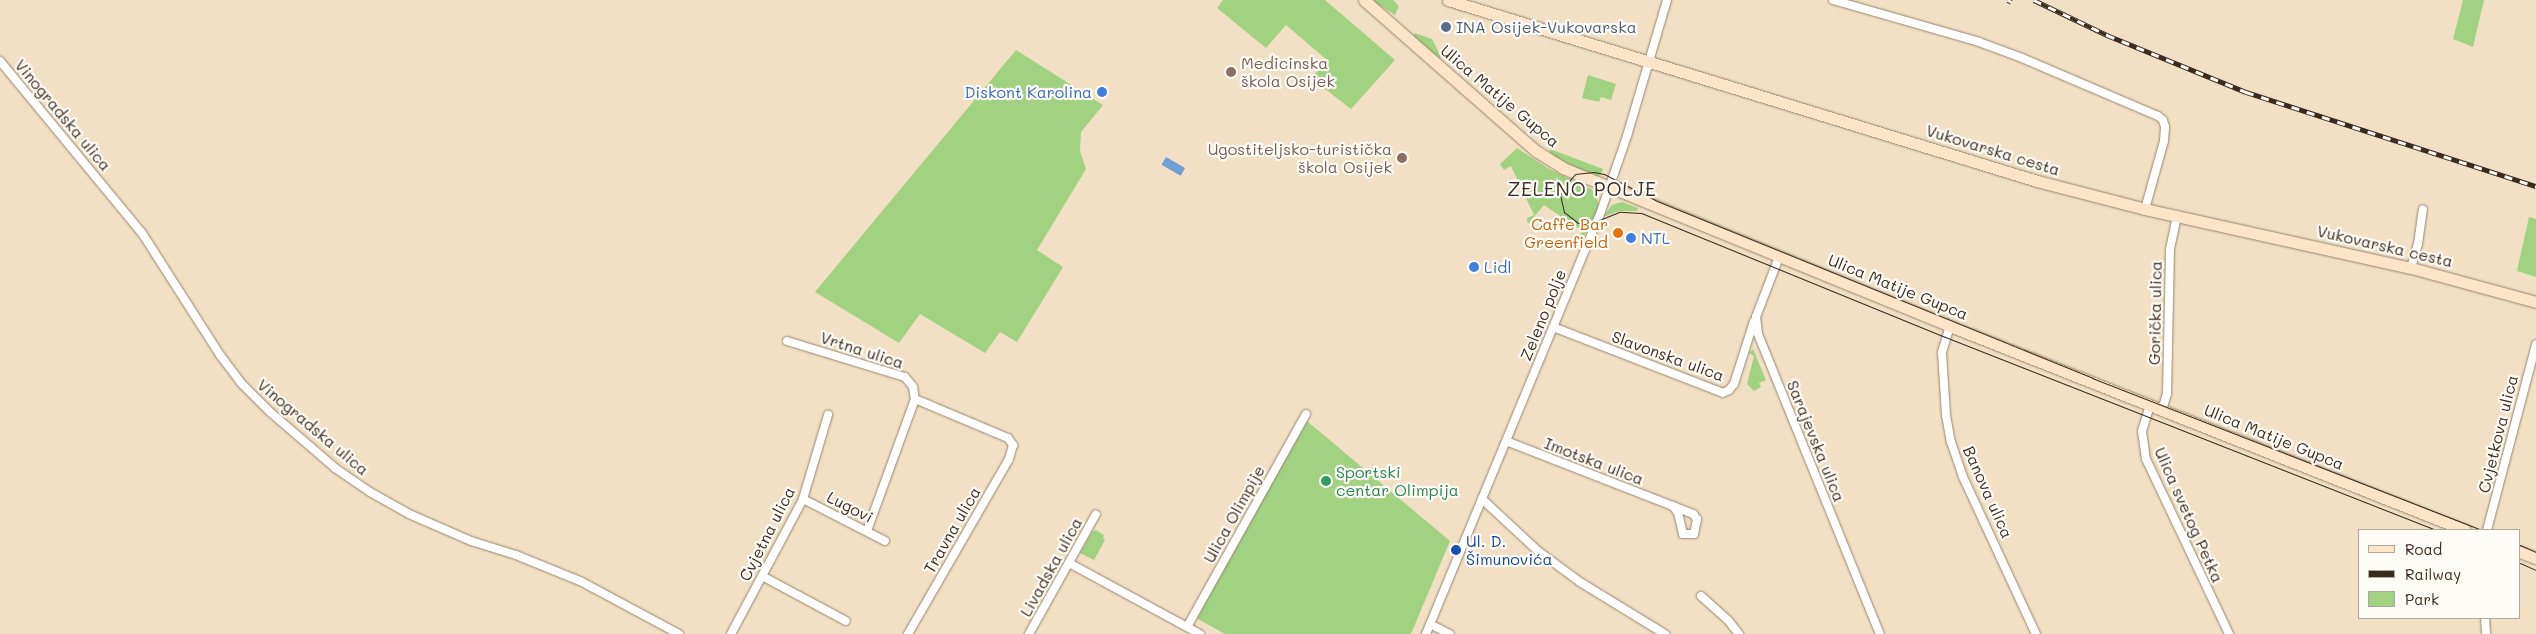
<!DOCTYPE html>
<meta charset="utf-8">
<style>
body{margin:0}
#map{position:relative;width:2536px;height:634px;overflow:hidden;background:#f1e0c3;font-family:Mali,sans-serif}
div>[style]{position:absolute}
.green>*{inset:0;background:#a1d281}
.water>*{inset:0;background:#6f9ed8;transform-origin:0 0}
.roads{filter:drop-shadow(0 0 1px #968570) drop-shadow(0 0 1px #968570)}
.street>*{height:8px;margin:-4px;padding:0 4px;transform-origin:4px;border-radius:4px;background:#fff}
.secondary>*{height:11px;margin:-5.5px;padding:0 5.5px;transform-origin:5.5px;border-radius:5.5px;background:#fee4c6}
.tram>*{height:1px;margin:-0.5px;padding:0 0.5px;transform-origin:0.5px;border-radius:0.5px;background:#3b2a1e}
.rail>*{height:4.5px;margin-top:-2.25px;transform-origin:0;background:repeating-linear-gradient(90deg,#fdfcf7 0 8px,#3b2a1e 0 16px);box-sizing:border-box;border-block:1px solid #3b2a1e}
.dots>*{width:14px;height:14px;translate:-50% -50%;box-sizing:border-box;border:2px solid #fdfcf7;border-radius:50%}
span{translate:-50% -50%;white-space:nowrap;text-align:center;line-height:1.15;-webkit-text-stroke:4.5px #fdfcf7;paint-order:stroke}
.service-label{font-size:16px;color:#4e5e75}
.left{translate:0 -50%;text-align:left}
.education-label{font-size:16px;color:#785e54}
.right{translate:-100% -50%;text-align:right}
.shop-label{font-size:16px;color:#366cbe}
.street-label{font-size:16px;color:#3b2a1e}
.food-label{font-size:16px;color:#c56008}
.leisure-label{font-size:16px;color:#27864d}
.transit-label{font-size:16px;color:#164399}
.quarter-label{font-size:19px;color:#3b2a1e;letter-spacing:1px}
.legend{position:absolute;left:2358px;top:529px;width:162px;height:90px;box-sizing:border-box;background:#fdfcf7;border:1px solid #afa8a0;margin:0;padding:6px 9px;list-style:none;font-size:15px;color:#3b2a1e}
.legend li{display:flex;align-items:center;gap:10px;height:25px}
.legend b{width:25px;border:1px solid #afa8a0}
</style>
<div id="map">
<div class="green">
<div style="clip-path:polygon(1223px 0,1325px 0,1395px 60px,1351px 109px,1311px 78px,1327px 60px,1286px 25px,1266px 48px,1217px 8px)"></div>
<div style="clip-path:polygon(1371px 0,1393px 0,1399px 6px,1395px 15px)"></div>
<div style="clip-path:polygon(2463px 0,2484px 0,2473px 47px,2453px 39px)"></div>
<div style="clip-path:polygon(1415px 33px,1432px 39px,1441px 57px,1438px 59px,1413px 37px)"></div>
<div style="clip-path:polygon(1016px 50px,1103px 105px,1081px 132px,1080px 151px,1086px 169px,1037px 250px,1063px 267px,1017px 342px,1000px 332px,985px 353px,920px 314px,899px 343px,815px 292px)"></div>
<div style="clip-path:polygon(1588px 75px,1616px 84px,1611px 100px,1601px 97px,1599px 102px,1582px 98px)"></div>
<div style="clip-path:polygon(1517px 148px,1549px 169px,1591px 189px,1596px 194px,1599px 207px,1585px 235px,1579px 236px,1582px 231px,1573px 224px,1569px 230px,1566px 228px,1569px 222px,1544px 205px,1528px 224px,1527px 218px,1534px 215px,1511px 166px,1504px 170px,1500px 164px)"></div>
<div style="clip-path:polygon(1550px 149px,1603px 169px,1601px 175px,1594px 177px,1587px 174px,1549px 153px)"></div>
<div style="clip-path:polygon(1622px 202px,1638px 208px,1637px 211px,1619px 211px,1603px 217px,1612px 205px)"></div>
<div style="clip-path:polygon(2529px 217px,2536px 219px,2536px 277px,2517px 271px)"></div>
<div style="clip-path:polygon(1753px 349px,1766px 380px,1759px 383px,1761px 387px,1754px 391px,1747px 384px,1754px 356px,1749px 353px)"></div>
<div style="clip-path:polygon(1307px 421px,1450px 541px,1411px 634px,1225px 634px,1196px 618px)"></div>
<div style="clip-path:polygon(1096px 530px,1104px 535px,1103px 538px,1105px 540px,1094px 560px,1080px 553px,1092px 532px)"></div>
</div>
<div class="water">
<div style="left:1166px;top:157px;width:22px;height:9px;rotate:30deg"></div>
</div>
<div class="roads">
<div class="street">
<div style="left:1833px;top:0;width:152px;rotate:16deg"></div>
<div style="left:1979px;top:42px;width:46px;rotate:20.4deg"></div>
<div style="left:2022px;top:58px;width:148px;rotate:23.1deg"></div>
<div style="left:2158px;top:116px;width:6px;rotate:39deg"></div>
<div style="left:2163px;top:120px;width:7px;rotate:74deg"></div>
<div style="left:2165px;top:127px;width:14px;rotate:94deg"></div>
<div style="left:2164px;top:141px;width:71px;rotate:105.6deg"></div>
<div style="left:0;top:61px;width:223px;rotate:50.5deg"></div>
<div style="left:142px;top:233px;width:145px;rotate:57.4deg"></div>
<div style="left:220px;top:355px;width:35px;rotate:53deg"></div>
<div style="left:241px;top:383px;width:41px;rotate:45deg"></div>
<div style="left:270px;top:412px;width:86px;rotate:40.7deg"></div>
<div style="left:335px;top:468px;width:42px;rotate:34.4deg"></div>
<div style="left:370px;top:492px;width:45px;rotate:29.4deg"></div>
<div style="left:409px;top:514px;width:68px;rotate:23.5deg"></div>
<div style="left:471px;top:541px;width:47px;rotate:17.3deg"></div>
<div style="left:516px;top:555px;width:71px;rotate:22.2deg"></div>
<div style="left:582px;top:582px;width:110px;rotate:28.2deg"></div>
<div style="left:1779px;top:257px;width:64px;rotate:111deg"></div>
<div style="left:1756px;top:317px;width:17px;rotate:83deg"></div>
<div style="left:1758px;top:334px;width:324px;rotate:67.9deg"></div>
<div style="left:2411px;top:268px;width:25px;rotate:-74deg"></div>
<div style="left:2418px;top:244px;width:35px;rotate:-82deg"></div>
<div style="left:1950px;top:326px;width:28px;rotate:107deg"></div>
<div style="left:1942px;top:353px;width:62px;rotate:86.3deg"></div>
<div style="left:1946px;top:415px;width:27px;rotate:80deg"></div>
<div style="left:1951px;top:442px;width:37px;rotate:71deg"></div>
<div style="left:1963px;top:477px;width:173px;rotate:65.1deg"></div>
<div style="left:1553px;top:327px;width:182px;rotate:21.2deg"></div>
<div style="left:1723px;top:393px;width:7px;rotate:-27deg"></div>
<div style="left:1729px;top:390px;width:8px;rotate:-50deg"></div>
<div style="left:1734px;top:384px;width:66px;rotate:-72.4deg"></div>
<div style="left:787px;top:341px;width:123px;rotate:17deg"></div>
<div style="left:905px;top:377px;width:13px;rotate:51deg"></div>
<div style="left:913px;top:387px;width:12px;rotate:81deg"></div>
<div style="left:915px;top:399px;width:101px;rotate:22.8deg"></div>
<div style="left:1008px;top:438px;width:9px;rotate:54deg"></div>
<div style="left:1013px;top:445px;width:15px;rotate:106deg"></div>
<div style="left:1009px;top:459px;width:202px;rotate:120deg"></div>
<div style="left:2150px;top:405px;width:27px;rotate:107deg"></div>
<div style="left:2142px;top:431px;width:28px;rotate:82deg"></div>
<div style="left:2146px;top:459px;width:194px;rotate:64.6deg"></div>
<div style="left:2162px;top:410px;width:17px;rotate:-73deg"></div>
<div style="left:2167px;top:394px;width:145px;rotate:-88.8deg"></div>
<div style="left:2170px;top:249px;width:34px;rotate:-78deg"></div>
<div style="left:1506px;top:441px;width:201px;rotate:21.3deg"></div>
<div style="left:1693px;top:514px;width:6px;rotate:51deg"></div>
<div style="left:1697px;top:519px;width:15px;rotate:101deg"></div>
<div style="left:1694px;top:534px;width:11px;rotate:180deg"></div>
<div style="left:1683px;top:534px;width:22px;rotate:-103deg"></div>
<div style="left:1678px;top:513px;width:9px;rotate:-126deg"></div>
<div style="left:803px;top:499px;width:92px;rotate:27.1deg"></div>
<div style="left:1482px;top:499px;width:76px;rotate:42.9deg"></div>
<div style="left:1538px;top:551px;width:52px;rotate:36.4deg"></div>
<div style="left:1580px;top:582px;width:100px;rotate:31.5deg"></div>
<div style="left:2487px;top:530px;width:192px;rotate:-75.2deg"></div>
<div style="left:867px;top:531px;width:140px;rotate:-70deg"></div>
<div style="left:1069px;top:563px;width:149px;rotate:28.5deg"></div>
<div style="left:762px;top:576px;width:95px;rotate:28.2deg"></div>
<div style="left:1701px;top:596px;width:36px;rotate:42deg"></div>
<div style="left:1728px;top:620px;width:18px;rotate:52deg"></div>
<div style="left:2485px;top:618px;width:16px;rotate:86deg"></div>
<div style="left:1430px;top:624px;width:22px;rotate:27deg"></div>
<div style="left:1187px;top:627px;width:244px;rotate:-60.8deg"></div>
<div style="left:731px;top:634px;width:153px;rotate:-61.9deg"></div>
<div style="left:803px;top:499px;width:88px;rotate:-73.4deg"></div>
<div style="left:1029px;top:634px;width:137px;rotate:-60.8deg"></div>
<div style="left:1426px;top:634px;width:451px;rotate:-67.5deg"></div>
<div style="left:1599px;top:217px;width:86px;rotate:-70.9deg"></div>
<div style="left:1627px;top:136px;width:142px;rotate:-73.6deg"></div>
</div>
<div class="secondary">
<div style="left:1364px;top:0;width:229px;rotate:41.3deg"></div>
<div style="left:1536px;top:151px;width:32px;rotate:32deg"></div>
<div style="left:1563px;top:168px;width:418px;rotate:22.2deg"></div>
<div style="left:1950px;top:326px;width:554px;rotate:21.61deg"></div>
<div style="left:1448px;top:0;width:616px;rotate:17.08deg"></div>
<div style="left:2037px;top:181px;width:112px;rotate:14.5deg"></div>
<div style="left:2145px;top:209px;width:272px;rotate:12.5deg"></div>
<div style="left:2411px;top:268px;width:130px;rotate:15.2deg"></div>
<div style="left:2520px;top:552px;width:17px;rotate:21deg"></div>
</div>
</div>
<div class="tram">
<div style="left:2436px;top:530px;width:528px;rotate:-158.54deg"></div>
<div style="left:1945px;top:337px;width:328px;rotate:-157.8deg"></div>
<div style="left:1641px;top:213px;width:22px;rotate:-177deg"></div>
<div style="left:1619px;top:212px;width:24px;rotate:158deg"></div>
<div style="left:1597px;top:221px;width:19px;rotate:174deg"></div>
<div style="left:1578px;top:223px;width:18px;rotate:-142deg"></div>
<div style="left:1564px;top:212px;width:17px;rotate:-103deg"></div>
<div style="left:1560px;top:195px;width:8px;rotate:-67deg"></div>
<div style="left:1563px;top:188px;width:18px;rotate:-49deg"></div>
<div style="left:1575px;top:174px;width:19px;rotate:-6deg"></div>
<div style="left:1594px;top:172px;width:10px;rotate:11deg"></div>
<div style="left:1604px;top:174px;width:59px;rotate:27deg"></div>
<div style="left:1657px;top:201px;width:470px;rotate:22.1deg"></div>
<div style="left:2092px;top:378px;width:419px;rotate:21.3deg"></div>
<div style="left:2520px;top:545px;width:17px;rotate:24deg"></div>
<div style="left:2520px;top:563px;width:17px;rotate:24deg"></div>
</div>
<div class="rail">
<div style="left:2008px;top:0;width:4px;rotate:27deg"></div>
<div style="left:2034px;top:0;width:81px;rotate:25.6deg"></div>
<div style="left:2107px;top:35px;width:150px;rotate:22.3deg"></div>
<div style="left:2246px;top:92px;width:305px;rotate:18deg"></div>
</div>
<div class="dots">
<div style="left:1446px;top:27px;background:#5c6f8a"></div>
<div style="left:1231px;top:72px;background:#8d6e63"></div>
<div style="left:1102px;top:92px;background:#3f7fe0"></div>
<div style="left:1402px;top:158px;background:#8d6e63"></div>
<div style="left:1618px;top:233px;background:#e8710a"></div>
<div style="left:1631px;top:238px;background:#3f7fe0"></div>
<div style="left:1474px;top:267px;background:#3f7fe0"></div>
<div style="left:1326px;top:481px;background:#2e9e5b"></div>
<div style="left:1456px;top:550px;background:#1a4fb4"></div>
</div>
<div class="service-label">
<span class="left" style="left:1456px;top:27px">INA Osijek-Vukovarska</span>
</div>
<div class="education-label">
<span class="left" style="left:1241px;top:72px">Medicinska<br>škola Osijek</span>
<span class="right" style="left:1392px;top:158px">Ugostiteljsko-turistička<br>škola Osijek</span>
</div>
<div class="shop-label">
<span class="right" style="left:1092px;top:92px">Diskont Karolina</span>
<span class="left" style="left:1641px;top:238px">NTL</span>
<span class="left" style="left:1484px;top:267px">Lidl</span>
</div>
<div class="street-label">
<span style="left:1500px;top:96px;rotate:40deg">Ulica Matije Gupca</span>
<span style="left:63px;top:115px;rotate:50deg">Vinogradska ulica</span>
<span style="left:1993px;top:150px;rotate:17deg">Vukovarska cesta</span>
<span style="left:2385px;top:246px;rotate:13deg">Vukovarska cesta</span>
<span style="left:1898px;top:287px;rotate:22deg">Ulica Matije Gupca</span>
<span style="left:2155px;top:313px;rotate:-89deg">Gorička ulica</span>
<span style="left:1543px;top:315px;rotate:-68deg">Zeleno polje</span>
<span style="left:862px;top:350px;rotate:18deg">Vrtna ulica</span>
<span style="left:1668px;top:356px;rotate:20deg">Slavonska ulica</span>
<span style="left:313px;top:427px;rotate:40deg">Vinogradska ulica</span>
<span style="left:2498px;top:434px;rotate:-76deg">Cvjetkova ulica</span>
<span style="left:2274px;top:437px;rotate:22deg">Ulica Matije Gupca</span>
<span style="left:1816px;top:441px;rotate:68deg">Sarajevska ulica</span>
<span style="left:1594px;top:461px;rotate:21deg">Imotska ulica</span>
<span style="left:1988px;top:492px;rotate:66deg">Banova ulica</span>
<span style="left:850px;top:507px;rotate:27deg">Lugovi</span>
<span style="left:1234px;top:514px;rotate:-61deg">Ulica Olimpije</span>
<span style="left:2189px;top:515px;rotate:66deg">Ulica svetog Petka</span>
<span style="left:952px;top:530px;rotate:-60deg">Travna ulica</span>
<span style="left:767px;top:534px;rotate:-63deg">Cvjetna ulica</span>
<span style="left:1051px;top:567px;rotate:-61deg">Livadska ulica</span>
</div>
<div class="food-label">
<span class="right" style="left:1608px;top:233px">Caffe Bar<br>Greenfield</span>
</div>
<div class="leisure-label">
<span class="left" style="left:1336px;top:481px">Sportski<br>centar Olimpija</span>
</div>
<div class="transit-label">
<span class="left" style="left:1466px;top:550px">Ul. D.<br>Šimunovića</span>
</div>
<div class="quarter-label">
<span style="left:1582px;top:189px">ZELENO POLJE</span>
</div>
<ul class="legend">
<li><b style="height:6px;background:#fee4c6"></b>Road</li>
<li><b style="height:6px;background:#3b2a1e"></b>Railway</li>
<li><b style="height:14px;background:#a1d281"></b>Park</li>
</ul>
</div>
